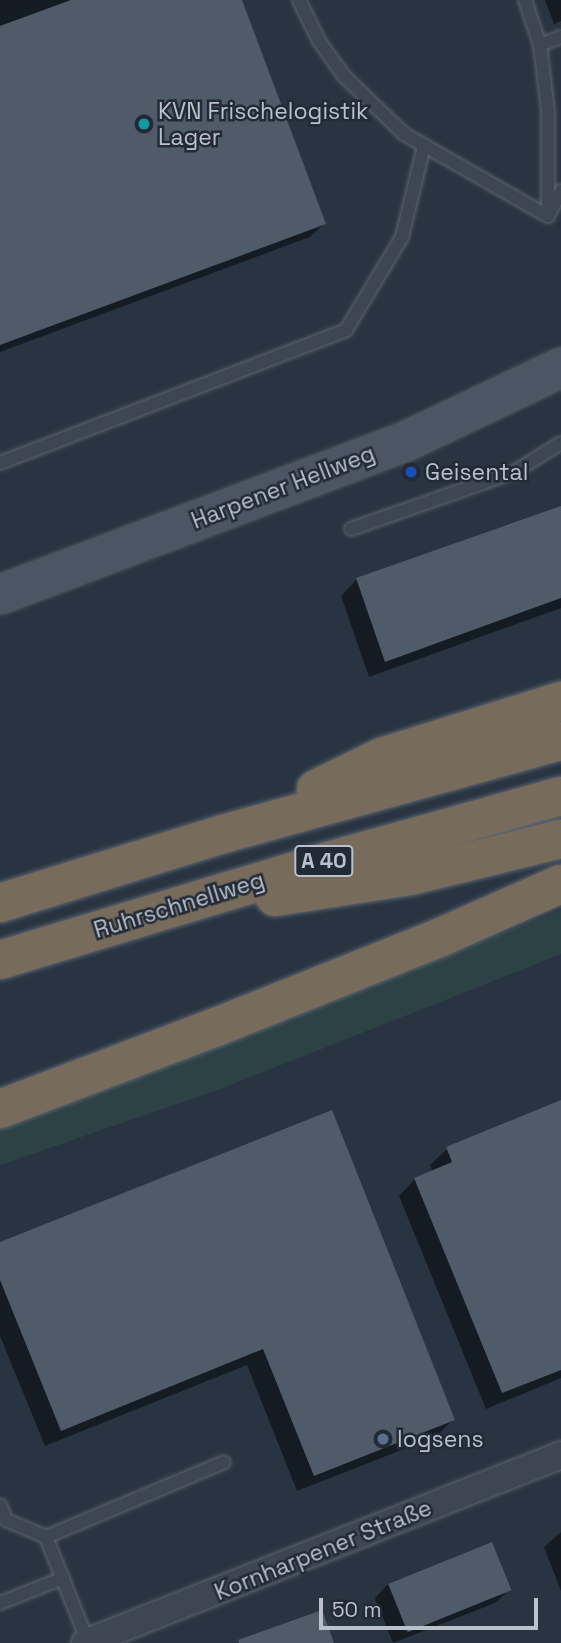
<!DOCTYPE html>
<meta charset="utf-8">
<style>
body{margin:0}
#map{position:relative;width:561px;height:1643px;overflow:hidden;background:#293442;font-family:"Space Grotesk",sans-serif}
div>[style]{position:absolute}
.green>*{inset:0;background:#2c4244}
.shadow>*{inset:0;background:#0007}
.building>*{inset:0;background:#505b6a;transform-origin:0 0}
.roads{filter:drop-shadow(0 0 2px #5c646f) drop-shadow(0 0 2px #5c646f)}
.lane>*{height:12px;margin:-6px;padding:0 6px;transform-origin:6px;border-radius:6px;background:#3d4652}
.street>*{height:26px;margin:-13px;padding:0 13px;transform-origin:13px;border-radius:13px;background:#3d4652}
.secondary>*{height:37px;margin:-18.5px;padding:0 18.5px;transform-origin:18.5px;border-radius:18.5px;background:#4c5564}
.highway>*{height:38px;margin:-19px;padding:0 19px;transform-origin:19px;border-radius:19px;background:#776c5b}
.dots>*{width:19px;height:19px;translate:-50% -50%;box-sizing:border-box;border:4px solid #222a37;border-radius:50%}
span{translate:-50% -50%;white-space:nowrap;text-align:center;line-height:1.15;-webkit-text-stroke:5px #222a37;paint-order:stroke}
.shield-label span{padding:2px 5px;background:#222a37;border:2px solid;border-radius:5px;-webkit-text-stroke-width:0}
.shield-label{font-size:21px;color:#bbc1cb;font-weight:700}
.poi-label{font-size:23px;color:#bbc1cb}
.left{translate:0 -50%;text-align:left}
.street-label{font-size:23px;color:#bbc1cb}
.scale{position:absolute;left:319px;top:1598px;width:219px;height:32px;box-sizing:border-box;border:4px solid #bbc1cb;border-top:0;padding-left:9px;font-size:21px;line-height:24px;white-space:nowrap;color:#bbc1cb;-webkit-text-stroke:5px #222a37;paint-order:stroke}
</style>
<div id="map">
<div class="green">
<div style="clip-path:polygon(561px 910px,561px 954px,218px 1090px,0 1165px,0 1125px,174px 1063px)"></div>
</div>
<div class="shadow">
<div style="clip-path:polygon(0 0,240px 0,324px 224px,310px 237px,0 352px)"></div>
<div style="clip-path:polygon(545px 0,561px 0,561px 21px,554px 24px)"></div>
<div style="clip-path:polygon(561px 508px,561px 608px,369px 677px,341px 596px,357px 579px)"></div>
<div style="clip-path:polygon(561px 1102px,561px 1378px,486px 1409px,399px 1196px,415px 1179px,433px 1172px,430px 1165px,447px 1149px)"></div>
<div style="clip-path:polygon(0 1244px,453px 1419px,437px 1436px,297px 1491px,247px 1365px,45px 1446px,0 1336px)"></div>
<div style="clip-path:polygon(561px 1532px,561px 1591px,544px 1547px)"></div>
<div style="clip-path:polygon(388px 1584px,509px 1590px,495px 1603px,393px 1643px,375px 1598px)"></div>
</div>
<div class="building">
<div style="clip-path:polygon(71px 0,242px 0,326px 224px,0 345px,0 26px)"></div>
<div style="clip-path:polygon(561px 506px,561px 598px,385px 662px,356px 578px)"></div>
<div style="clip-path:polygon(561px 1100px,561px 1370px,502px 1393px,414px 1178px,452px 1162px,446px 1147px)"></div>
<div style="clip-path:polygon(332px 1110px,455px 1420px,314px 1476px,263px 1349px,61px 1431px,0 1280px,0 1242px)"></div>
<div style="left:492px;top:1542px;width:52px;height:112px;rotate:68deg"></div>
<div style="clip-path:polygon(322px 1610px,334px 1643px,239px 1643px,238px 1640px)"></div>
</div>
<div class="roads">
<div class="lane">
<div style="left:299px;top:0;width:46px;rotate:64deg"></div>
<div style="left:319px;top:41px;width:43px;rotate:54.5deg"></div>
<div style="left:344px;top:76px;width:83px;rotate:44deg"></div>
<div style="left:404px;top:134px;width:166px;rotate:29.7deg"></div>
<div style="left:525px;top:0;width:47px;rotate:71.6deg"></div>
<div style="left:540px;top:45px;width:66px;rotate:83.1deg"></div>
<div style="left:548px;top:111px;width:105px;rotate:90deg"></div>
<div style="left:540px;top:45px;width:22px;rotate:-21deg"></div>
<div style="left:550px;top:212px;width:24px;rotate:-62deg"></div>
<div style="left:0;top:463px;width:371px;rotate:-21deg"></div>
<div style="left:346px;top:330px;width:109px;rotate:-58.9deg"></div>
<div style="left:402px;top:237px;width:94px;rotate:-76.4deg"></div>
<div style="left:351px;top:529px;width:173px;rotate:-19.3deg"></div>
<div style="left:514px;top:472px;width:55px;rotate:-31.7deg"></div>
<div style="left:0;top:1505px;width:16px;rotate:68deg"></div>
<div style="left:6px;top:1520px;width:43px;rotate:23deg"></div>
<div style="left:46px;top:1537px;width:113px;rotate:68.2deg"></div>
<div style="left:46px;top:1537px;width:193px;rotate:-22.8deg"></div>
<div style="left:0;top:1603px;width:68px;rotate:-21.6deg"></div>
</div>
<div class="street">
<div style="left:85px;top:1643px;width:512px;rotate:-21.55deg"></div>
</div>
<div class="secondary">
<div style="left:0;top:594px;width:433px;rotate:-20.7deg"></div>
<div style="left:405px;top:441px;width:173px;rotate:-25.4deg"></div>
</div>
<div class="highway">
<div style="left:316px;top:789px;width:73px;rotate:-25.9deg"></div>
<div style="left:382px;top:757px;width:188px;rotate:-17.4deg"></div>
<div style="left:275px;top:897px;width:137px;rotate:-8.8deg"></div>
<div style="left:410px;top:876px;width:155px;rotate:-13.8deg"></div>
<div style="left:0;top:903px;width:233px;rotate:-17.2deg"></div>
<div style="left:223px;top:834px;width:351px;rotate:-15.4deg"></div>
<div style="left:0;top:960px;width:343px;rotate:-16.8deg"></div>
<div style="left:328px;top:861px;width:242px;rotate:-15.6deg"></div>
<div style="left:0;top:1109px;width:231px;rotate:-20.8deg"></div>
<div style="left:216px;top:1027px;width:240px;rotate:-21.8deg"></div>
<div style="left:439px;top:938px;width:133px;rotate:-23.9deg"></div>
</div>
</div>
<div class="dots">
<div style="left:144px;top:124px;background:#0f9aa8"></div>
<div style="left:411px;top:472px;background:#1a4fb4"></div>
<div style="left:383px;top:1439px;background:#5c6f8a"></div>
</div>
<div class="shield-label">
<span style="left:324px;top:861px">A 40</span>
</div>
<div class="poi-label">
<span class="left" style="left:158px;top:124px">KVN Frischelogistik<br>Lager</span>
<span class="left" style="left:425px;top:472px">Geisental</span>
<span class="left" style="left:397px;top:1439px">logsens</span>
</div>
<div class="street-label">
<span style="left:283px;top:487px;rotate:-21deg">Harpener Hellweg</span>
<span style="left:179px;top:905px;rotate:-17deg">Ruhrschnellweg</span>
<span style="left:323px;top:1550px;rotate:-22deg">Kornharpener Straße</span>
</div>
<div class="scale">50 m</div>
</div>
